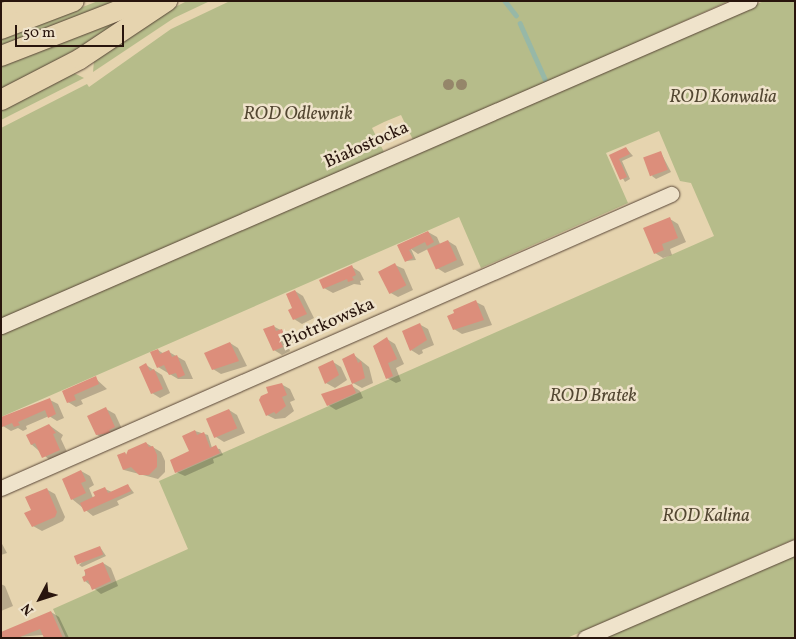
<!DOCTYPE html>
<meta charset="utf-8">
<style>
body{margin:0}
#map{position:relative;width:796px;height:639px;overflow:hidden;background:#e6d4af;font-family:Vollkorn,serif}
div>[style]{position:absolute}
.green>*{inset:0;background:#b6bc8a}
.shadow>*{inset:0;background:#0003}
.stream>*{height:4.5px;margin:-2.25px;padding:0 2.25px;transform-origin:2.25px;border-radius:2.25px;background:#97b8a7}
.building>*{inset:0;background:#dc8e7b;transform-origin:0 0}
.roads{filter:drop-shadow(0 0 1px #584536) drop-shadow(0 0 1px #584536)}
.minor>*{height:15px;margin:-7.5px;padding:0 7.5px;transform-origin:7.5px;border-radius:7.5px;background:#efe3cb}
.major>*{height:20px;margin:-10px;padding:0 10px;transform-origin:10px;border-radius:10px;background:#e6d4af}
.trees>*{width:11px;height:11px;margin:-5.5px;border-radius:50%;background:#95866a}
span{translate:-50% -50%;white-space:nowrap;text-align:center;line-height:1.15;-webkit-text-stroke:5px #efe3cb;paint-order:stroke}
.park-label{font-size:18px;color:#534732;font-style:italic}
.street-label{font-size:18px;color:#29150d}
.frame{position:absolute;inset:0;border:2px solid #29150d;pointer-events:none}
.north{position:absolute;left:15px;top:574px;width:50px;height:50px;-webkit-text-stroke:4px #efe3cb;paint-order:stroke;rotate:230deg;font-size:14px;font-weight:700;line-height:20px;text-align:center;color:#29150d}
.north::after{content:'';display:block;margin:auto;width:18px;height:22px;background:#29150d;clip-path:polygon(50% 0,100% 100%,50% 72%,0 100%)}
.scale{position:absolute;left:15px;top:25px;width:109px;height:22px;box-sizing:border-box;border:2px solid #29150d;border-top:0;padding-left:6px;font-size:15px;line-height:18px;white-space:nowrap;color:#29150d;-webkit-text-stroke:4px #efe3cb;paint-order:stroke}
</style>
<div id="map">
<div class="green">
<div style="clip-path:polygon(98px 1px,119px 1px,1px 47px,1px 39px)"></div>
<div style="clip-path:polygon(187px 1px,210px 1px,174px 18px,93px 72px,94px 61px,167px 11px)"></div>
<div style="clip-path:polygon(230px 1px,729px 1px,414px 142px,401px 115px,384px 122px,372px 128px,385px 154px,1px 319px,1px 128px,87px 84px,89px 87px,171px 29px)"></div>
<div style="clip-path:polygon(764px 1px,795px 1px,795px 539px,567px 638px,66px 638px,53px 609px,188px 549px,159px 481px,714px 236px,691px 183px,680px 181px,659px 131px,606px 153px,628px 203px,481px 268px,459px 217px,1px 417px,1px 333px)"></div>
<div style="clip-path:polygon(128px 17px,77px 49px,1px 90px,1px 66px)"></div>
<div style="clip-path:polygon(74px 73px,84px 78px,1px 120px,1px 108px)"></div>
<div style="clip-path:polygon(795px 553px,795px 638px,603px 638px)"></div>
</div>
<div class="shadow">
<div style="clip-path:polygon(626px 148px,633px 156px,622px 161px,630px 179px,625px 182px,610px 156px)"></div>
<div style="clip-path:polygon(661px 153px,671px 172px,656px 179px,652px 176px)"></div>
<div style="clip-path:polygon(670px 219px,678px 224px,686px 242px,670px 249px,672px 255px,663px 258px,655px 253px)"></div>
<div style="clip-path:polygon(428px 232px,437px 237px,440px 244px,448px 241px,456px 246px,464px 265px,445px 273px,437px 268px,428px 249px,418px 254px,411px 249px,416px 260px,406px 261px,398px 246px)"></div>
<div style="clip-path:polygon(395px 265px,404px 269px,413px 290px,398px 297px,389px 292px)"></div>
<div style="clip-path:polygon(352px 267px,360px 272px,364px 280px,360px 281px,361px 285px,354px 284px,333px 293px,324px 288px)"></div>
<div style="clip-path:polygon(295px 291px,303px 296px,314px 318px,302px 324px,294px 319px)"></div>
<div style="clip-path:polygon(476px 302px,484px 306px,492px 325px,462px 334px,454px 329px)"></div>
<div style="clip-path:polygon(419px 324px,428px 329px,434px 345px,422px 350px,423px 353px,419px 355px,411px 350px)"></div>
<div style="clip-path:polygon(273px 326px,290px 335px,293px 343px,288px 345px,290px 351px,282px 355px,274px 350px)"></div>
<div style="clip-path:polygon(387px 339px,395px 344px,404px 364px,396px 368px,401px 381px,396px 383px,387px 378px)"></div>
<div style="clip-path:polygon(230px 343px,238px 348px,247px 366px,221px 374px,213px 369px)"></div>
<div style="clip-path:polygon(158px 350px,164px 354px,169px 352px,185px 361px,193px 379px,178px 379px,158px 367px)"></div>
<div style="clip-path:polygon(354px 355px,369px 367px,373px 383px,362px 388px,353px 383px)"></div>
<div style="clip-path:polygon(333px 362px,341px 367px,347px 380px,335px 388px,326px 383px,320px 368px)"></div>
<div style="clip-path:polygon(146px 365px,162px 375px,170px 393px,160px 398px,152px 393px)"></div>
<div style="clip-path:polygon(95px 378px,107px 389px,81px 400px,83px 404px,76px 407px,68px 402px,63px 392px)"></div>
<div style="clip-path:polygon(281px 384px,290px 389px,295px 400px,290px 402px,294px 411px,285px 418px,275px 419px,267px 415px)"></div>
<div style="clip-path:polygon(352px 386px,360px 391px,363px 398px,336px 410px,328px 405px)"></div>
<div style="clip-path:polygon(50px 400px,58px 404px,64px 418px,57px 421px,49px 416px,26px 426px,27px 429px,23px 431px,18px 428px,11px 431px,3px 426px,1px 418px)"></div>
<div style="clip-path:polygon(106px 409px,115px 414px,123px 431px,105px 439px,97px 435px)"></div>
<div style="clip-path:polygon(229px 410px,237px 415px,245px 433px,224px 442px,216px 437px)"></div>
<div style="clip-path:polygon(49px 425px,63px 435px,61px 439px,68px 454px,52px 462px,31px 444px)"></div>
<div style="clip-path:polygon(195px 431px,208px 435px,212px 448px,220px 449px,223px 455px,213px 459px,214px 463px,185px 476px,176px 472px,191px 452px)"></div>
<div style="clip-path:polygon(146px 443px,161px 452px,165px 461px,165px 472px,158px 479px,124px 470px,125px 453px,127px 455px)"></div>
<div style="clip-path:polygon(81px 471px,90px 476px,94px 485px,89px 488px,93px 498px,105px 489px,112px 492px,128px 485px,134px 493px,117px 501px,119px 505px,93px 516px,72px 499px)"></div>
<div style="clip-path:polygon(46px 489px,55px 494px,65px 517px,63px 521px,42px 531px,33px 526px,33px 511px)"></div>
<div style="clip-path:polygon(1px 542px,7px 553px,1px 555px)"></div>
<div style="clip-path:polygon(100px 547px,106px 556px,82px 567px,79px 565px)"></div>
<div style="clip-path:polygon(103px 563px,111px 568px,118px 586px,101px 594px,85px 581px,85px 571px)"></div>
<div style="clip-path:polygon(1px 584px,5px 586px,13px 606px,1px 611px)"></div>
<div style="clip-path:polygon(51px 612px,59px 617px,69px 638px,45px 638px,44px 635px,1px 638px)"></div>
</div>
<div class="stream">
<div style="left:505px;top:1px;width:18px;rotate:52deg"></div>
<div style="left:520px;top:23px;width:61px;rotate:65.9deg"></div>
</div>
<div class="building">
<div style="clip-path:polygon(626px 147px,630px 154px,619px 159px,627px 177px,620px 180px,609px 155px)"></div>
<div style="left:661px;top:151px;width:20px;height:19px;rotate:70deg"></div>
<div style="clip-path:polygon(670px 217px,678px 238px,662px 244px,664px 250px,654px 254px,643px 228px)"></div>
<div style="clip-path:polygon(428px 231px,434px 242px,427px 246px,425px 242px,409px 250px,413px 258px,405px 262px,397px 245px)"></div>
<div style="left:448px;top:240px;width:22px;height:23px;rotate:66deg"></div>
<div style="left:395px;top:263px;width:25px;height:19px;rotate:63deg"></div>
<div style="clip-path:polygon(352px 265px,356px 275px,352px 277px,354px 280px,348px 282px,347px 279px,323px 289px,319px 280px)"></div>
<div style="clip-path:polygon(295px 290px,307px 314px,293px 320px,288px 310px,292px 308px,286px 294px)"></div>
<div style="clip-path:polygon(476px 300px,484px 320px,453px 330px,447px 316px,454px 313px,453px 310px)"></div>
<div style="clip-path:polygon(420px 323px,427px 340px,410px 351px,402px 331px)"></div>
<div style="clip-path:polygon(274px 325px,276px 331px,282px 329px,285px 338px,280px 340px,283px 347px,273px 351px,263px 329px)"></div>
<div style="clip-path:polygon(387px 337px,397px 359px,388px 363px,393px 376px,386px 379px,373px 346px)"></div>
<div style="clip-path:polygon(230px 342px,239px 361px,212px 370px,204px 353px)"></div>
<div style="clip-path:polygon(158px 349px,160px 354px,169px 350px,172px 357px,177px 355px,185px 375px,178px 378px,176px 373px,169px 375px,164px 365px,157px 368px,150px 352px)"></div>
<div style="clip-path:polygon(354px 353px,358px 363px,361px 361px,365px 378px,352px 384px,342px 359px)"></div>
<div style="clip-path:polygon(333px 360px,339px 375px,325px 384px,318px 367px)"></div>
<div style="clip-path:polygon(146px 363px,150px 371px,154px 369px,163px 389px,151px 394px,139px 367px)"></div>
<div style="clip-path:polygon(96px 376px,99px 384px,74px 395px,76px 400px,67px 403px,62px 391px)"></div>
<div style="clip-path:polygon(282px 383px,287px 395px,282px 397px,286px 406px,276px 414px,274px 412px,266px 416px,259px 400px,261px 396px,268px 393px,266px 387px)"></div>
<div style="clip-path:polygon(352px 384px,356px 393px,327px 406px,321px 394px)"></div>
<div style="clip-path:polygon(50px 398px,56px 414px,48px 418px,45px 410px,18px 422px,20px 425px,14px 427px,12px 423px,2px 427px,1px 417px)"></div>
<div style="clip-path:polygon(106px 407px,115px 427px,109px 430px,111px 433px,96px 435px,87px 416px)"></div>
<div style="left:229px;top:409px;width:21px;height:25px;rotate:67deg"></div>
<div style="clip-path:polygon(49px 424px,56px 433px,53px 434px,60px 450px,42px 458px,35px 443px,31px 445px,26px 435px)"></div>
<div style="clip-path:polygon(195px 430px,197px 435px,204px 432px,210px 448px,216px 445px,220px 453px,175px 473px,170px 460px,189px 451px,182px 436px)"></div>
<div style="clip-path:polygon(146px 442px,149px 447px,153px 446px,157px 455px,157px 467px,149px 475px,139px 475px,131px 467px,123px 470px,117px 455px,125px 452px,126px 455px,128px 450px)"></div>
<div style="clip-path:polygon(81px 470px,86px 481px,81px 483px,86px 493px,71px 500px,62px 479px)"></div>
<div style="clip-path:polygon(128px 484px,131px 491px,84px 512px,80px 503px,95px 496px,93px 492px,105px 487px,108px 493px)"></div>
<div style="clip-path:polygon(47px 488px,57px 512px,55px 517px,32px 527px,24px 513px,31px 510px,25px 497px)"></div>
<div style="left:100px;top:546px;width:9px;height:28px;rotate:69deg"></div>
<div style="clip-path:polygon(103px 562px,111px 581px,92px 590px,88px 580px,84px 582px,82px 577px,86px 575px,84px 570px)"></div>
<div style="clip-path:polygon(51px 611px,63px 638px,44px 638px,40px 629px,17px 638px,1px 638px,1px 632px)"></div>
</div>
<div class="roads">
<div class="minor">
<div style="left:1px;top:326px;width:816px;rotate:-23.48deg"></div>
<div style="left:1px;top:488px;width:732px;rotate:-23.69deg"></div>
<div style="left:585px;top:638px;width:229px;rotate:-23.4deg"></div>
</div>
<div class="major">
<div style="left:1px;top:13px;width:40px;rotate:-13deg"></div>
<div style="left:1px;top:29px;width:78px;rotate:-21deg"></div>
<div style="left:1px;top:56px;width:152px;rotate:-21.2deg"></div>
<div style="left:1px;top:100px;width:89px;rotate:-27.4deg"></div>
<div style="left:80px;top:59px;width:105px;rotate:-33.7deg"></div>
</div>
</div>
<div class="trees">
<div style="left:448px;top:84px"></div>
<div style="left:461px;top:84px"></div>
</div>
<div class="park-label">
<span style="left:723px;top:98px">ROD Konwalia</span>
<span style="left:298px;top:115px">ROD Odlewnik</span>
<span style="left:593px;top:397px">ROD Bratek</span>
<span style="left:706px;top:517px">ROD Kalina</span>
</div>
<div class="street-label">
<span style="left:367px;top:146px;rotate:-24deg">Białostocka</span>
<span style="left:329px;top:324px;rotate:-24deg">Piotrkowska</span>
</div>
<div class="frame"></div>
<div class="north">N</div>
<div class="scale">50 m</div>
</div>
